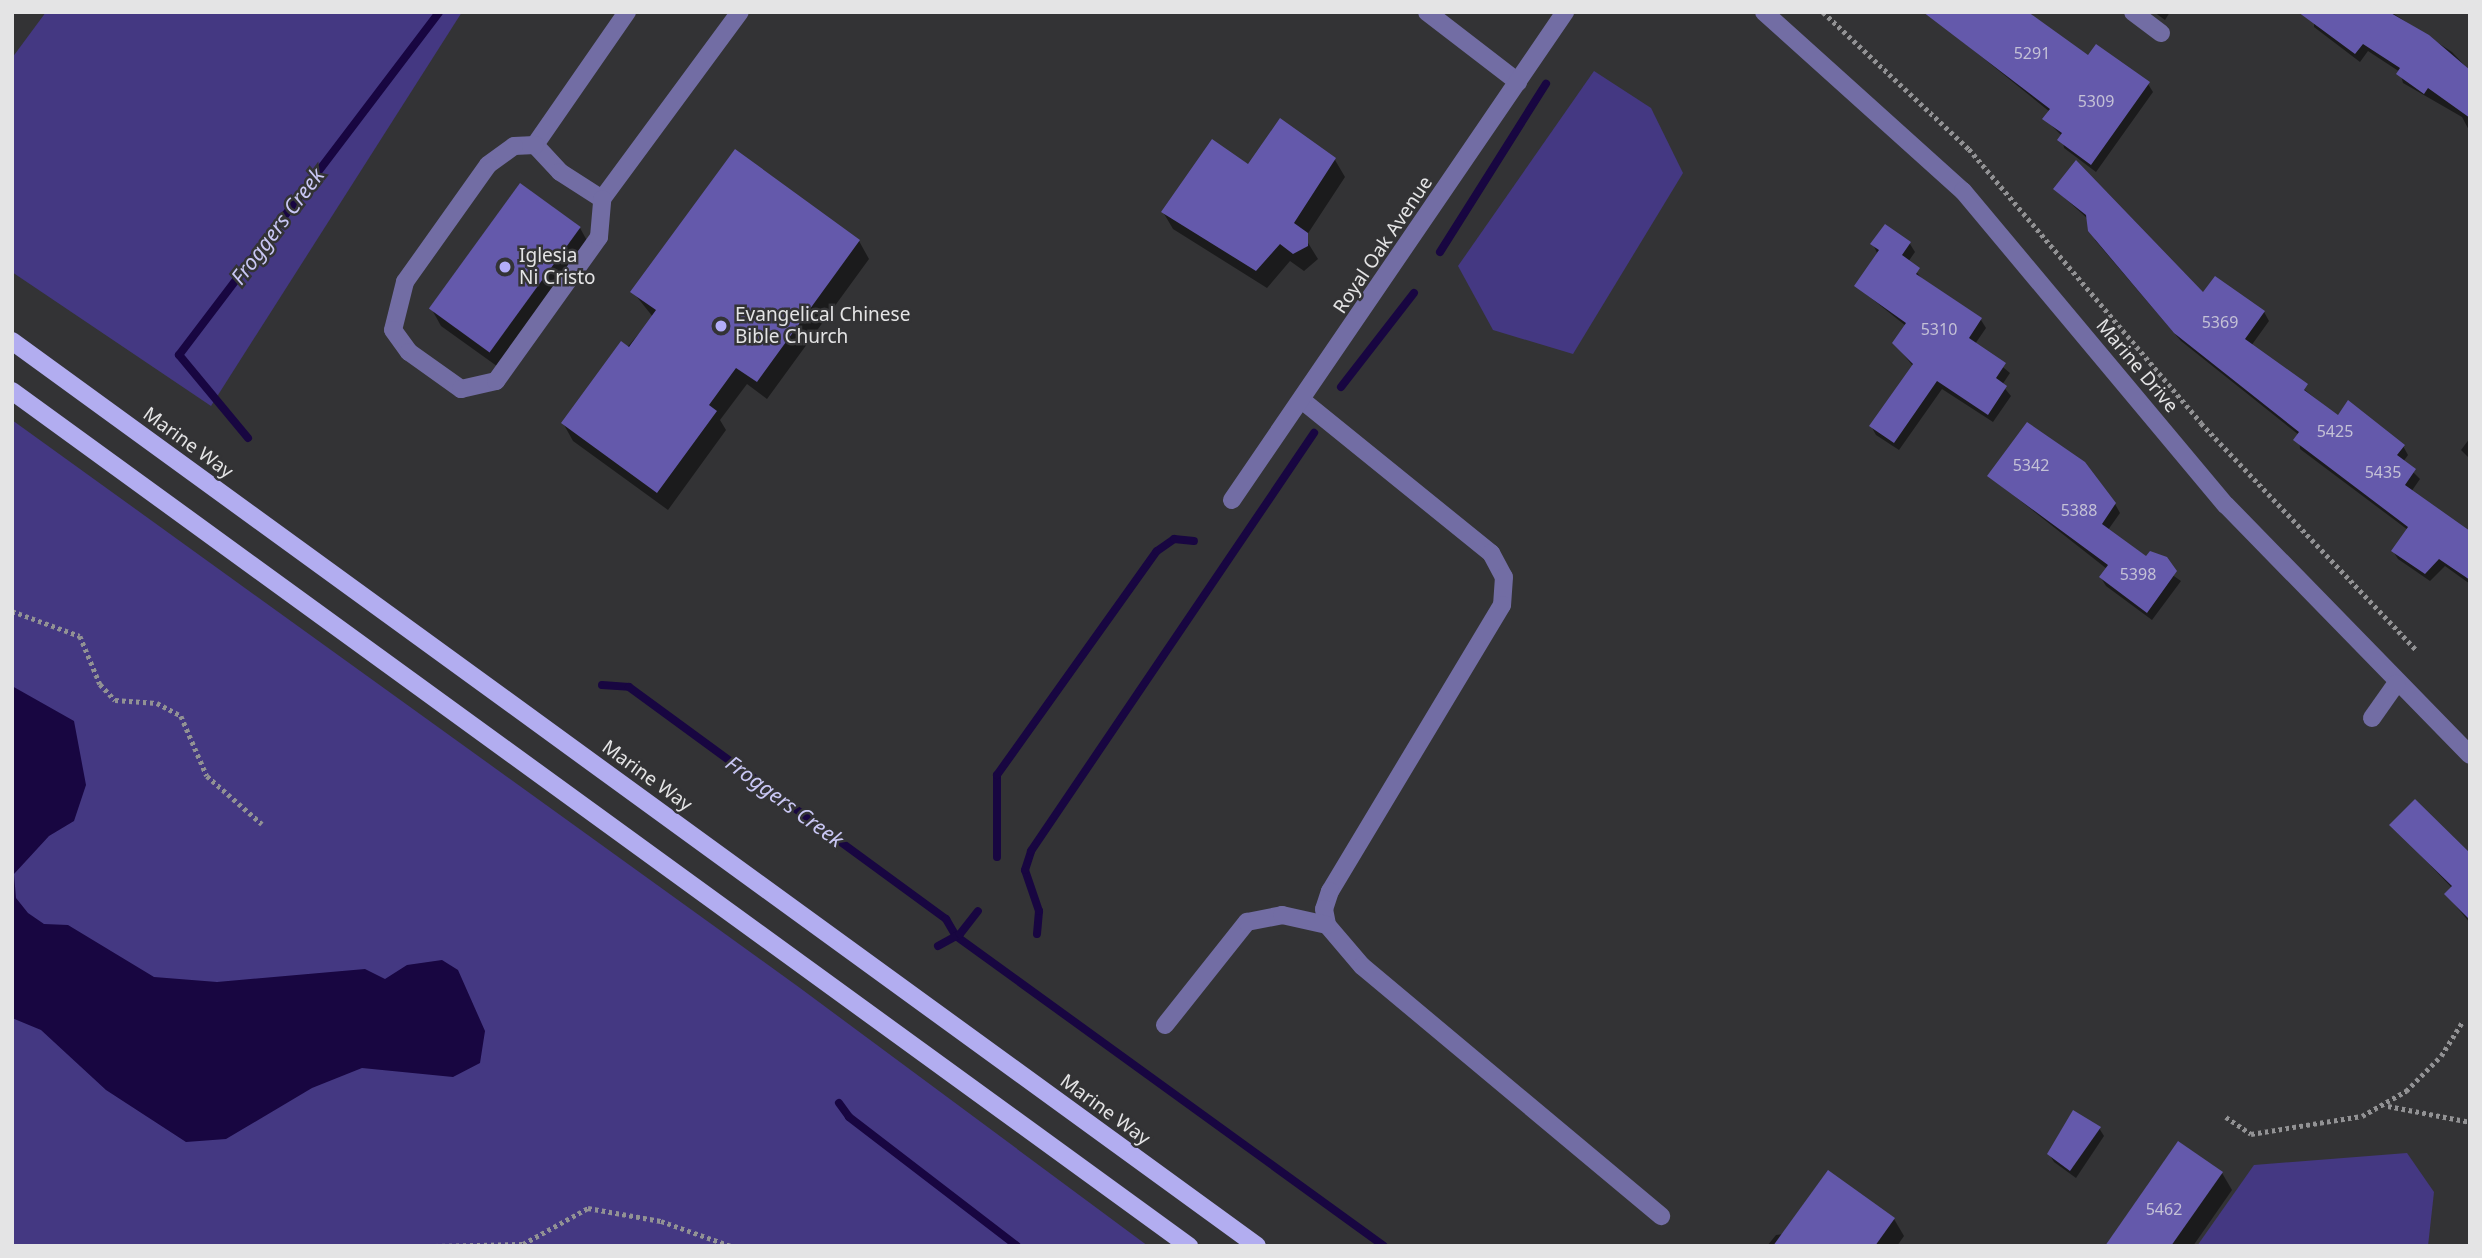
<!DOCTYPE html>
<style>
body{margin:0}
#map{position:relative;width:2482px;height:1258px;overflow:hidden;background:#333335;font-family:"Noto Sans",sans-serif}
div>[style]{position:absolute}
.green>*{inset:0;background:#443882}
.water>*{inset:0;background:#180641}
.shadow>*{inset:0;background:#0007}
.stream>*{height:8px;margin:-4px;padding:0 4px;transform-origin:4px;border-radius:4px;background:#180641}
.building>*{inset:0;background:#6459ab;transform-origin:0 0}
.path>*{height:4.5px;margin-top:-2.25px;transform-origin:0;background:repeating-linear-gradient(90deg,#929294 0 3.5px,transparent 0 7px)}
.minor>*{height:18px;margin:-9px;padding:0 9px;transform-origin:9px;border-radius:9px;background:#726da4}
.major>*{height:18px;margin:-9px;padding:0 9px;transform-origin:9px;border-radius:9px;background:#b2adf0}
.dots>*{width:19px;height:19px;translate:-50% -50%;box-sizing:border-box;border:4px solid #333335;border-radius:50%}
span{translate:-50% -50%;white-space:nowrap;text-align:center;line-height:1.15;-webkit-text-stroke:5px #333335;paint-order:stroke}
.number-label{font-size:16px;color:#c4c1d6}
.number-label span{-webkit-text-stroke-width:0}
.street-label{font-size:19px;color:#e4e4e5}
.poi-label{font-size:19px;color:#e4e4e5}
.left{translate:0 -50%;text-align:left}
.water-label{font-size:21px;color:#c9c7f4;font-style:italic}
.frame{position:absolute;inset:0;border:14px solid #e4e4e5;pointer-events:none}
</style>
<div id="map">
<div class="green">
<div style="clip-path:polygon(46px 12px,462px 12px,211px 406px,12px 272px,12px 58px)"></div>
<div style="clip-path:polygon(1594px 71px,1651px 108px,1683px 173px,1573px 354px,1493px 330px,1458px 266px)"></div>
<div style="clip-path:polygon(12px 420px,800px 988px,1148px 1246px,12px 1246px)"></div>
<div style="clip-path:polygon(2407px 1153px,2434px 1192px,2428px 1246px,2197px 1246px,2254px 1165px)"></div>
</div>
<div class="water">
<div style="clip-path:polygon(12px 686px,74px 721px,86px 785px,74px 821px,49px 836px,14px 874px,16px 898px,28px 913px,44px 924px,68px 925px,154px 977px,217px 982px,365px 969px,385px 979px,407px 965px,442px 960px,458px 970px,485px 1031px,480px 1063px,453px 1077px,362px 1068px,312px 1088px,226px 1139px,186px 1142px,106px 1090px,41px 1030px,12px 1018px)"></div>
</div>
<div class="shadow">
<div style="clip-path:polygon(1926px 12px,2088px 58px,2148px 84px,2153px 92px,2096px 172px,2064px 148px,2062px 136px,2045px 119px,2050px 112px)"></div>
<div style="clip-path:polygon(2154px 12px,2170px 12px,2165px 20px)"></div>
<div style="clip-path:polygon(2314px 12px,2391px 12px,2452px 52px,2470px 71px,2470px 132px,2462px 117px,2403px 83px,2400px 72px,2368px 51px,2360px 62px,2314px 27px)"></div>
<div style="clip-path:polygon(1335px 160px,1345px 177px,1305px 238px,1318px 259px,1304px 271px,1290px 261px,1267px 288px,1173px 229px,1163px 212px)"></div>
<div style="clip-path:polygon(2055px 189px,2204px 294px,2264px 312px,2269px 321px,2251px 346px,2338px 417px,2403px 446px,2408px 455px,2403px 462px,2420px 479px,2411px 492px,2470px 533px,2470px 584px,2445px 566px,2430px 581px,2398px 559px,2393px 551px,2408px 530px,2300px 449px,2299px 435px,2181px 341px,2095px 240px,2089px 220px)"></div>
<div style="clip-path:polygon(580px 228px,590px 246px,501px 369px,441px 326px,431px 308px)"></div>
<div style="clip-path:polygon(859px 241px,869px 259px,767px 399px,747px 384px,720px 420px,726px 430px,668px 510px,573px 441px,563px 423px,653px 317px,633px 292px)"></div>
<div style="clip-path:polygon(1873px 244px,1910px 244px,1915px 252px,1908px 262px,1923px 280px,1981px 320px,1986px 328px,1975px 344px,2010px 373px,2002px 385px,2011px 396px,1993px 422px,1942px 389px,1899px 450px,1876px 435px,1871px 426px,1913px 366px,1894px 343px,1906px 326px,1856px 286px,1877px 253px)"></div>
<div style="clip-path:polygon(2470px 438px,2470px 459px,2461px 450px)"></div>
<div style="clip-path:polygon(1989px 476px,2115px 504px,2120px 513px,2108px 530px,2181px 581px,2152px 620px,2106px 586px,2101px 578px,2107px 569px)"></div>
<div style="clip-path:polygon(2392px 825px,2470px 855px,2470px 923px,2446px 894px,2452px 888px)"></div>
<div style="clip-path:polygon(2099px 1128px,2104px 1136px,2076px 1178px,2054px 1162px,2049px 1154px)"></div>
<div style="clip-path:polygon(2222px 1173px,2232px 1190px,2193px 1246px,2107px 1246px)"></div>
<div style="clip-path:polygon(1894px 1219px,1904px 1236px,1897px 1246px,1767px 1246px,1776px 1235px)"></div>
</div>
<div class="stream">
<div style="left:1440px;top:252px;width:199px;rotate:-57.8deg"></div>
<div style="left:1341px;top:387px;width:119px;rotate:-52.2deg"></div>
<div style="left:248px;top:438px;width:108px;rotate:-129.7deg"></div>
<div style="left:179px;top:355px;width:430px;rotate:-52.8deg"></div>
<div style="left:602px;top:685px;width:27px;rotate:4deg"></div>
<div style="left:629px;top:687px;width:393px;rotate:36.2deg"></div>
<div style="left:946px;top:919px;width:20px;rotate:60deg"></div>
<div style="left:956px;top:936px;width:528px;rotate:35.92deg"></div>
<div style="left:997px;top:857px;width:82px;rotate:-90deg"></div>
<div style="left:997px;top:775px;width:275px;rotate:-54.5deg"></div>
<div style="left:1157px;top:551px;width:21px;rotate:-35deg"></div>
<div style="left:1174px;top:539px;width:20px;rotate:6deg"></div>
<div style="left:1037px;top:934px;width:23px;rotate:-85deg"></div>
<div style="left:1039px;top:911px;width:43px;rotate:-108.9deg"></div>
<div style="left:1025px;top:870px;width:20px;rotate:-72deg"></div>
<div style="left:1031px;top:851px;width:505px;rotate:-55.9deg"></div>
<div style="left:938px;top:946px;width:25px;rotate:-29deg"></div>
<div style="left:960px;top:934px;width:29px;rotate:-52deg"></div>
<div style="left:839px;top:1103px;width:17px;rotate:54deg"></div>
<div style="left:849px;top:1117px;width:212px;rotate:37.5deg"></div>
</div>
<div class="building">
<div style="clip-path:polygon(1923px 12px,2028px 12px,2088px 55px,2096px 44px,2150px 82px,2091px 165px,2057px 140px,2062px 133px,2042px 119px,2050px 109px)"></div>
<div style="clip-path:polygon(2298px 12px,2389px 12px,2429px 35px,2470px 70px,2470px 118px,2428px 88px,2424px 94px,2396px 74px,2400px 68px,2363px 44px,2355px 54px)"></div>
<div style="clip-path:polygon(1280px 118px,1336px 158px,1294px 223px,1308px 233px,1308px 246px,1293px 254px,1280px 244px,1256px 271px,1161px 212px,1212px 139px,1248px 164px)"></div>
<div style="clip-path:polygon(735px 149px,860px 240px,757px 382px,736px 368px,709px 405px,717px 411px,657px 493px,561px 423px,621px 341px,629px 347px,656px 310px,630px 292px)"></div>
<div style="clip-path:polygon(2076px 160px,2203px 292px,2215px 276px,2265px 311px,2245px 339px,2308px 384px,2304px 390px,2338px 415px,2348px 400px,2405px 445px,2397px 455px,2416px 469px,2405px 485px,2470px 531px,2470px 580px,2439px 559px,2425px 574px,2391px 551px,2408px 527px,2293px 440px,2299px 432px,2174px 333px,2088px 231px,2086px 215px,2053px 189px)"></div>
<div style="left:520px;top:183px;width:75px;height:155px;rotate:36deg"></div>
<div style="clip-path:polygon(1885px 224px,1911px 242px,1902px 255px,1920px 268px,1916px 274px,1982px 318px,1969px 338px,2006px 363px,1996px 378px,2007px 386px,1988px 415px,1937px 381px,1894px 443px,1869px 426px,1913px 364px,1892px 343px,1906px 323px,1854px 286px,1879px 250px,1870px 244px)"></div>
<div style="clip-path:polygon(2027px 422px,2085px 462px,2116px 503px,2102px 524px,2146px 556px,2150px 551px,2167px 557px,2177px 571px,2147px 613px,2099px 577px,2108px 565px,1987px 476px)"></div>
<div style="clip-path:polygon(2415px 799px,2470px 853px,2470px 920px,2444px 894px,2452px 886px,2389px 825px)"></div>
<div style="clip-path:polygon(2073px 1110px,2101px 1127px,2070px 1171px,2047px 1154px)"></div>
<div style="clip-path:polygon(2178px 1141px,2223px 1172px,2171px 1246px,2105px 1246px)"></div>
<div style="clip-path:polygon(1828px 1170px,1895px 1218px,1875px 1246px,1773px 1246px)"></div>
</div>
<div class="path">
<div style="left:1823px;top:12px;width:200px;rotate:43.2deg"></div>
<div style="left:1969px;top:149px;width:359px;rotate:49.7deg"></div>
<div style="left:2201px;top:423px;width:314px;rotate:46.5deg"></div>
<div style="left:12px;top:611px;width:72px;rotate:20.2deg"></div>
<div style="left:80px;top:636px;width:52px;rotate:67.4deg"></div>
<div style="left:100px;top:684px;width:22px;rotate:47deg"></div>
<div style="left:115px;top:700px;width:42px;rotate:4.1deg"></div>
<div style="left:157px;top:703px;width:27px;rotate:28deg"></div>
<div style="left:181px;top:716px;width:65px;rotate:66.6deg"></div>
<div style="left:207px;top:776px;width:73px;rotate:41.1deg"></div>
<div style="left:2388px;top:1106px;width:84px;rotate:11deg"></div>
<div style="left:2226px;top:1117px;width:30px;rotate:34deg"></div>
<div style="left:2251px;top:1134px;width:112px;rotate:-9.2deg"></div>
<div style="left:2362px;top:1116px;width:51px;rotate:-29.6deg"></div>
<div style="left:2406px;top:1091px;width:49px;rotate:-45deg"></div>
<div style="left:2441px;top:1056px;width:40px;rotate:-58deg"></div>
<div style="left:435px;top:1246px;width:88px;rotate:-1.3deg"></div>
<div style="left:523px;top:1244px;width:74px;rotate:-29deg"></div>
<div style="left:588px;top:1208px;width:74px;rotate:10.1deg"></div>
<div style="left:661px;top:1221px;width:74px;rotate:19.7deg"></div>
</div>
<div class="minor">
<div style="left:627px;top:12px;width:162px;rotate:124.7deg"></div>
<div style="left:535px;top:145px;width:37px;rotate:47deg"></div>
<div style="left:560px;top:172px;width:50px;rotate:32.7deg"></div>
<div style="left:602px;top:199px;width:232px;rotate:-53.6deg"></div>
<div style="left:1427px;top:12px;width:115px;rotate:37.6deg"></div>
<div style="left:1764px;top:12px;width:268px;rotate:42deg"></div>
<div style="left:1963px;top:191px;width:410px;rotate:50.1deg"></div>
<div style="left:2226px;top:505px;width:349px;rotate:45.7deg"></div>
<div style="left:2133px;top:12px;width:35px;rotate:37deg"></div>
<div style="left:535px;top:145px;width:21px;rotate:177deg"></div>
<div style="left:514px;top:146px;width:32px;rotate:144deg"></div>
<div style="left:488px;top:165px;width:143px;rotate:125.4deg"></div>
<div style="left:405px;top:282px;width:49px;rotate:104deg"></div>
<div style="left:393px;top:330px;width:27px;rotate:54deg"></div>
<div style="left:409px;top:352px;width:64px;rotate:35.4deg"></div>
<div style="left:461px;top:389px;width:36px;rotate:-13deg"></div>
<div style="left:496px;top:381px;width:177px;rotate:-54.4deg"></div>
<div style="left:599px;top:237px;width:38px;rotate:-85deg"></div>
<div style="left:1303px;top:401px;width:242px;rotate:39deg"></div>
<div style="left:1491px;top:553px;width:27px;rotate:62deg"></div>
<div style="left:1504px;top:577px;width:28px;rotate:94deg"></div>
<div style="left:1502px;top:605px;width:334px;rotate:121deg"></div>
<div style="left:1330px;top:891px;width:19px;rotate:108deg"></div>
<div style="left:1324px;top:909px;width:16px;rotate:79deg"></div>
<div style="left:1327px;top:925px;width:54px;rotate:49.5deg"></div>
<div style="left:1362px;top:966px;width:390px;rotate:39.9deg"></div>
<div style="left:1232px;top:500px;width:591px;rotate:-55.69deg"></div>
<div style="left:2372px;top:718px;width:42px;rotate:-54.8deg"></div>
<div style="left:1165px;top:1025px;width:132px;rotate:-51.5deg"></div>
<div style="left:1247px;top:922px;width:36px;rotate:-11deg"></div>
<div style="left:1282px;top:915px;width:46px;rotate:12.5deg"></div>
</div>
<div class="major">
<div style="left:12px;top:341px;width:1539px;rotate:36.01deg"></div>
<div style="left:12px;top:391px;width:1455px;rotate:36deg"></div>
</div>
<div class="dots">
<div style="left:505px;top:267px;background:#b3adf9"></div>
<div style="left:721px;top:326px;background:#b3adf9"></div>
</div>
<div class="number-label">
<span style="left:2032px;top:53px">5291</span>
<span style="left:2096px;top:101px">5309</span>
<span style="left:2220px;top:322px">5369</span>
<span style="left:1939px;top:329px">5310</span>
<span style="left:2335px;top:431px">5425</span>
<span style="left:2031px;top:465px">5342</span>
<span style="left:2383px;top:472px">5435</span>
<span style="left:2079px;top:510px">5388</span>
<span style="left:2138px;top:574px">5398</span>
<span style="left:2164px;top:1209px">5462</span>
</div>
<div class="street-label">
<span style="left:1383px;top:245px;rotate:-56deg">Royal Oak Avenue</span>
<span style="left:2137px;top:366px;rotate:50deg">Marine Drive</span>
<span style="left:188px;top:443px;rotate:36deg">Marine Way</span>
<span style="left:647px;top:776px;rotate:36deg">Marine Way</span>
<span style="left:1105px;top:1110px;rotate:36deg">Marine Way</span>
</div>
<div class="poi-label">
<span class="left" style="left:519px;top:267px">Iglesia<br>Ni Cristo</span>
<span class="left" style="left:735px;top:326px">Evangelical Chinese<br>Bible Church</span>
</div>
<div class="water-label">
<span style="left:277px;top:226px;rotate:-53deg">Froggers Creek</span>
<span style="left:785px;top:801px;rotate:36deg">Froggers Creek</span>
</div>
<div class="frame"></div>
</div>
